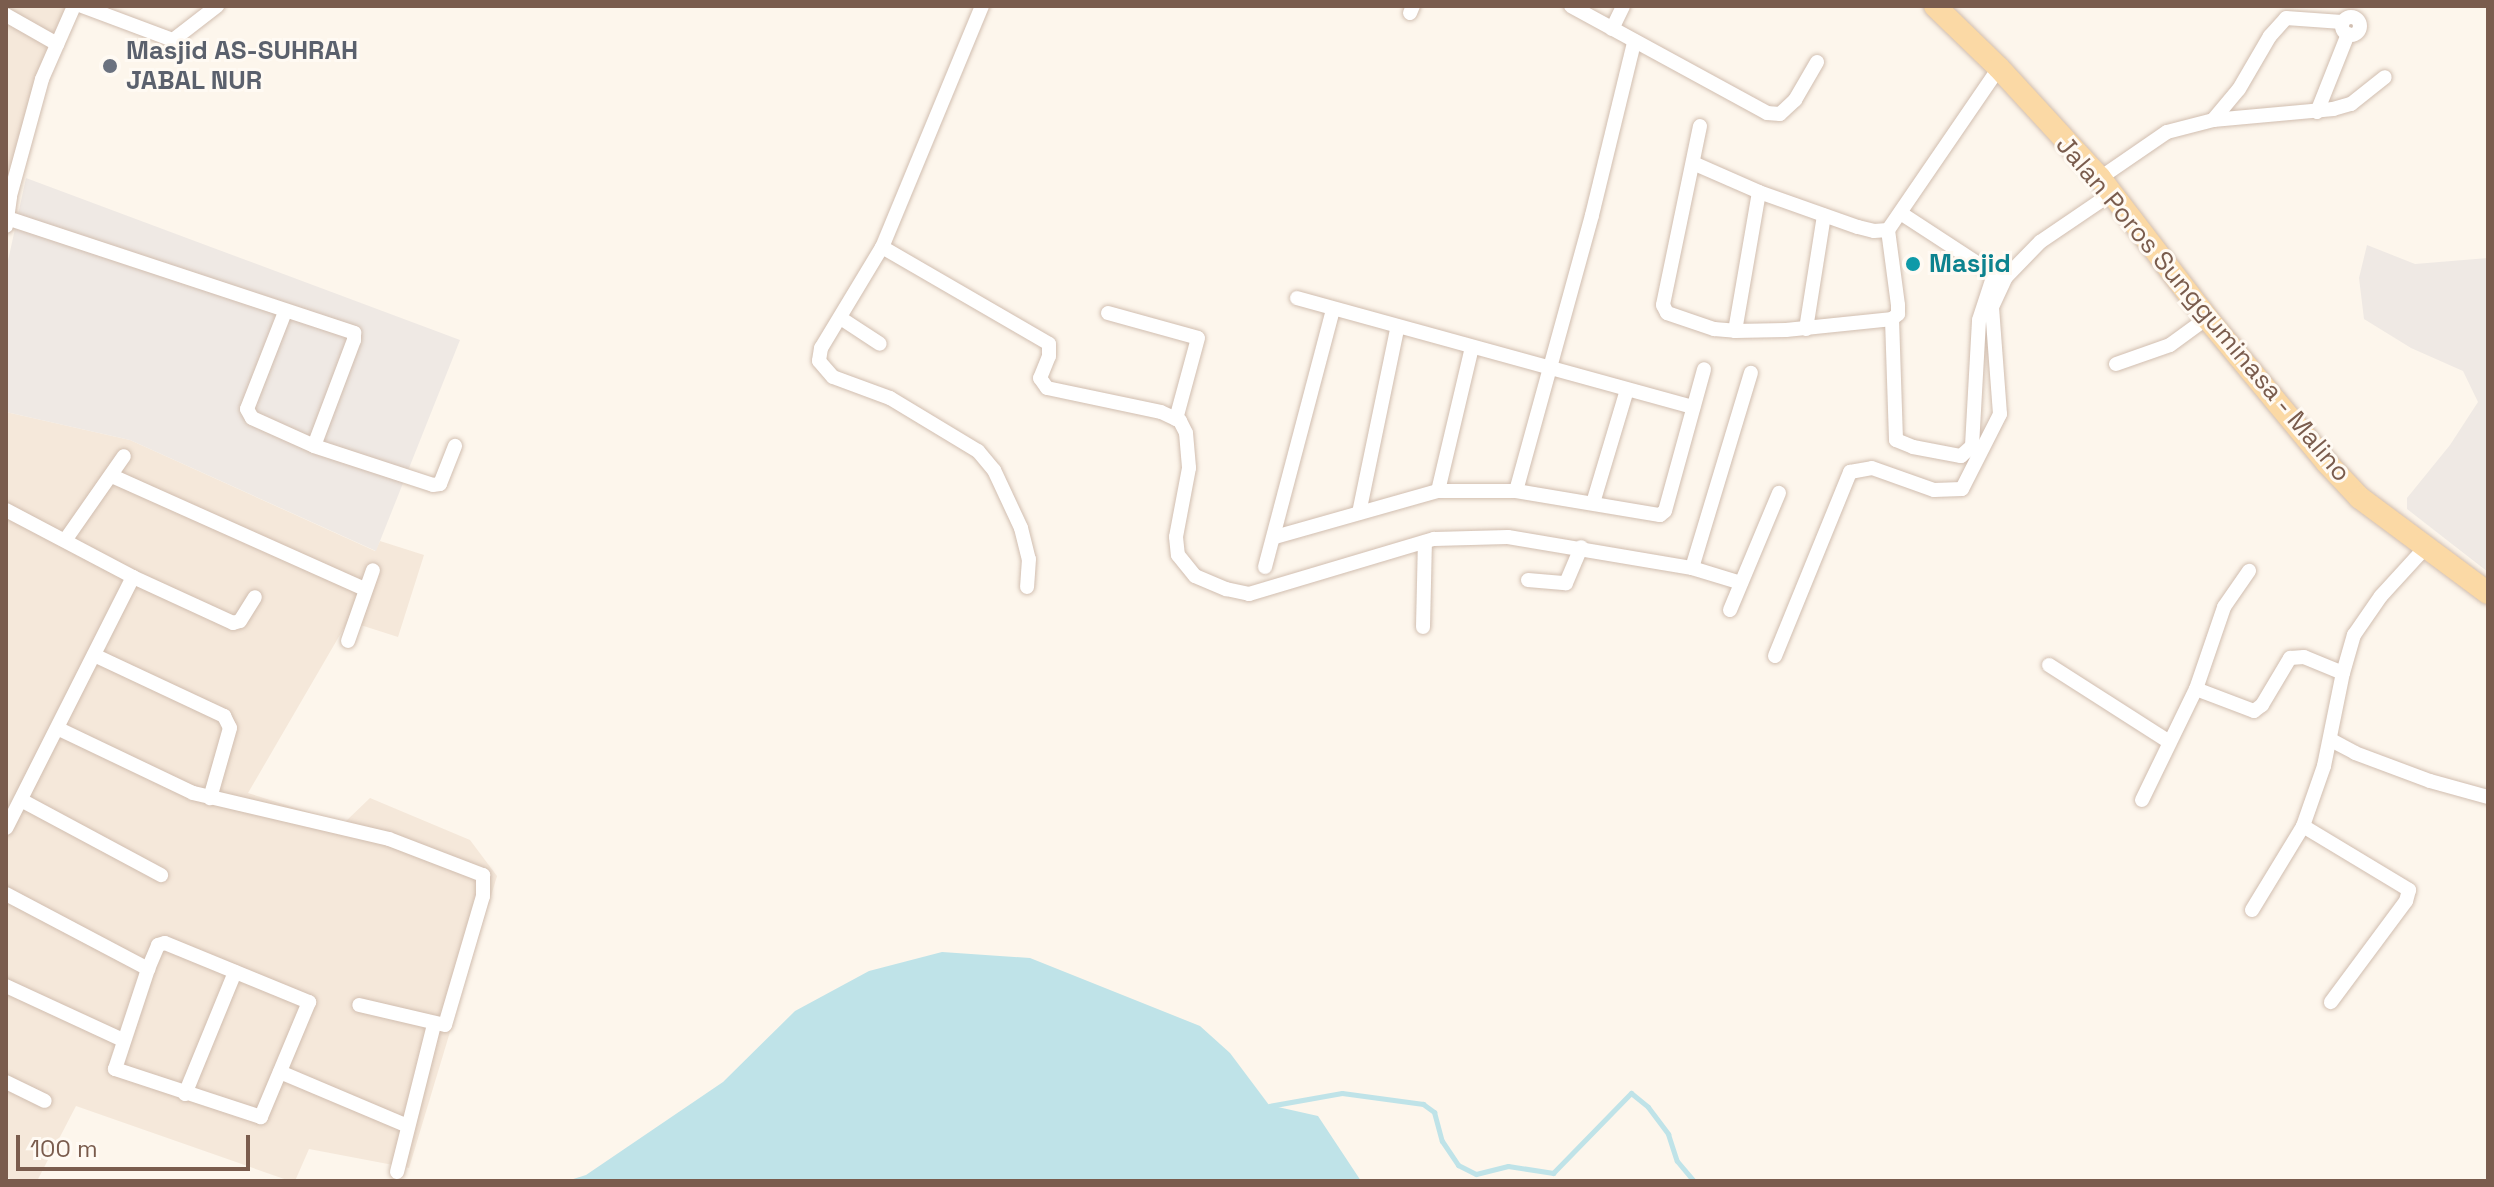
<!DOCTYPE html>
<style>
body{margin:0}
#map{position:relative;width:2494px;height:1187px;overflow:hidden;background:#fdf6ec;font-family:"Space Grotesk",sans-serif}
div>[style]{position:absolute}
.residential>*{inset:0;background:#f5e8da}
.industrial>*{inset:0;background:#efe9e4}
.water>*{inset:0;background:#bfe3e8}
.stream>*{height:5px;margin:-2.5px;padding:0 2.5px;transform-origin:2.5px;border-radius:2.5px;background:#bfe3e8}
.roads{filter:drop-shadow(0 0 2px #d1beb0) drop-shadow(0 0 2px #d1beb0)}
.street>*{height:14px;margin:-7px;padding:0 7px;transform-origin:7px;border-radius:7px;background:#fff}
.street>.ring{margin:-7px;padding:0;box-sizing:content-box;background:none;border:14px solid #fff;border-radius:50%}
.primary>*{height:22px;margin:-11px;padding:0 11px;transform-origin:11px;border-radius:11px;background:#fbd9a5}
.dots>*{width:22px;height:22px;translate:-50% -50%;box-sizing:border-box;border:4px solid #fffaf3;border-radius:50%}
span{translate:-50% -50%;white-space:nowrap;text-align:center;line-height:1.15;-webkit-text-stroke:6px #fffaf3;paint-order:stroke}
.worship-label{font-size:26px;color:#5b616d;font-weight:700}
.left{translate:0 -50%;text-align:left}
.culture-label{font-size:26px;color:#0d838f;font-weight:700}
.street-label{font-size:26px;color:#7a5c4d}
.frame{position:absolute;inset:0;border:8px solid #7a5c4d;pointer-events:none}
.scale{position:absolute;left:16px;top:1135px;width:234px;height:36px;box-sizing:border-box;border:4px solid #7a5c4d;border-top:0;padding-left:10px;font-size:24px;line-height:28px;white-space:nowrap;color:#7a5c4d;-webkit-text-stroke:6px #fffaf3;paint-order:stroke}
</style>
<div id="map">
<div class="residential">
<div style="clip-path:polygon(6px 6px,71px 6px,6px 190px)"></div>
<div style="clip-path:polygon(6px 412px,130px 440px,375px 551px,380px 541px,424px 555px,398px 637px,348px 621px,248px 793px,344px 823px,370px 798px,470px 840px,497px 876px,409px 1168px,309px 1149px,295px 1181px,290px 1181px,76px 1106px,37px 1181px,15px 1181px,6px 1177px)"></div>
</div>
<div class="industrial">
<div style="clip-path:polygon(26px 178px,460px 340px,376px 551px,130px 440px,6px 412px,6px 270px)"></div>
<div style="clip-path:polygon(2367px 245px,2415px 264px,2488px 258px,2488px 572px,2407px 509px,2407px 498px,2450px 445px,2478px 402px,2463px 371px,2411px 348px,2364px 319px,2359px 278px)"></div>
</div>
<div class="water">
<div style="clip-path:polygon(942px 952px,1030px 958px,1200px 1026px,1230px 1053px,1269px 1105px,1318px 1116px,1361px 1181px,567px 1181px,586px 1175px,723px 1082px,795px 1011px,869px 971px)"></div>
</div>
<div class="stream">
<div style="left:1269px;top:1106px;width:74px;rotate:-10.1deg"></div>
<div style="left:1342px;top:1093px;width:82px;rotate:7.7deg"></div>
<div style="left:1423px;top:1104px;width:14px;rotate:36deg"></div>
<div style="left:1434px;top:1112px;width:30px;rotate:75deg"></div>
<div style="left:1442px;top:1141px;width:29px;rotate:56deg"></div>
<div style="left:1458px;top:1165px;width:20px;rotate:27deg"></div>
<div style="left:1476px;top:1174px;width:33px;rotate:-14deg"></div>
<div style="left:1508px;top:1166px;width:46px;rotate:8.8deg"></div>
<div style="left:1553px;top:1173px;width:112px;rotate:-45.7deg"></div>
<div style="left:1631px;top:1093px;width:22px;rotate:39deg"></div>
<div style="left:1648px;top:1107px;width:34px;rotate:53deg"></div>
<div style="left:1668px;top:1134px;width:28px;rotate:72deg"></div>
<div style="left:1677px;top:1161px;width:26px;rotate:50deg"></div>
</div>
<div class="roads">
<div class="street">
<div style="left:82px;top:6px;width:97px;rotate:20.5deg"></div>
<div style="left:173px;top:40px;width:56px;rotate:-37.7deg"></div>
<div style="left:982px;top:6px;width:261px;rotate:112.5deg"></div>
<div style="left:882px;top:247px;width:118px;rotate:121.1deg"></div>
<div style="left:821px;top:348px;width:13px;rotate:99deg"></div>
<div style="left:819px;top:361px;width:21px;rotate:49deg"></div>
<div style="left:833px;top:377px;width:61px;rotate:20.2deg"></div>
<div style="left:890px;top:398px;width:103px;rotate:31.1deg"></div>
<div style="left:978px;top:451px;width:25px;rotate:50deg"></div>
<div style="left:994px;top:470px;width:64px;rotate:65deg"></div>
<div style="left:1021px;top:528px;width:32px;rotate:76deg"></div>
<div style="left:1029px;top:559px;width:28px;rotate:94deg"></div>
<div style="left:1571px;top:6px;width:223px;rotate:28.6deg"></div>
<div style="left:1767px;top:113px;width:13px;rotate:4deg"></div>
<div style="left:1780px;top:114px;width:21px;rotate:-43deg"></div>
<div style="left:1795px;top:100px;width:44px;rotate:-59.9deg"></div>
<div style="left:1410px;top:13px;width:8px;rotate:-67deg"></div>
<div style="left:6px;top:15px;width:59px;rotate:29.6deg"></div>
<div class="ring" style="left:2342px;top:17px;width:4px;height:4px"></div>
<div style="left:1612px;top:29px;width:25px;rotate:-64deg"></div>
<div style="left:2317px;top:112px;width:84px;rotate:-68.3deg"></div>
<div style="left:2213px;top:120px;width:121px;rotate:-5.2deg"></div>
<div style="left:2333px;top:109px;width:19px;rotate:-16deg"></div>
<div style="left:2351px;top:104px;width:43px;rotate:-38.5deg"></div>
<div style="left:1700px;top:126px;width:183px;rotate:101.7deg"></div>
<div style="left:1663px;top:305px;width:9px;rotate:63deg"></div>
<div style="left:1667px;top:313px;width:50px;rotate:18.8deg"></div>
<div style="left:1714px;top:329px;width:21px;rotate:5deg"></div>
<div style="left:1735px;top:331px;width:51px;rotate:-1.1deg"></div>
<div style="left:1786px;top:330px;width:107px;rotate:-5.9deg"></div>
<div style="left:1892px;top:319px;width:8px;rotate:-40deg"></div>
<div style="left:1898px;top:314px;width:9px;rotate:-90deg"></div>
<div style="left:1898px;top:305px;width:76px;rotate:-97.6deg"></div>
<div style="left:1693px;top:163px;width:72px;rotate:23.7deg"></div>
<div style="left:1759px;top:192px;width:105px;rotate:19.5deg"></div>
<div style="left:1858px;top:227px;width:16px;rotate:14deg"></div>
<div style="left:1874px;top:231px;width:14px;rotate:-4deg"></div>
<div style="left:1888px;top:230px;width:196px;rotate:-55.6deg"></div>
<div style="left:2100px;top:178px;width:81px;rotate:-34.5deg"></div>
<div style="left:2167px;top:132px;width:48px;rotate:-14.6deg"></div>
<div style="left:2213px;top:120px;width:40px;rotate:-50deg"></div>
<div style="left:2239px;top:89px;width:61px;rotate:-59.7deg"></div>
<div style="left:2270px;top:36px;width:24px;rotate:-48deg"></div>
<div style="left:2286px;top:18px;width:56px;rotate:4.1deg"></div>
<div style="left:7px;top:218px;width:366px;rotate:18.3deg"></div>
<div style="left:354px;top:333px;width:7px;rotate:90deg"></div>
<div style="left:354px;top:340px;width:113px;rotate:110.7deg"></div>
<div style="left:6px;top:226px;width:30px;rotate:-82deg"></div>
<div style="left:10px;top:196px;width:121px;rotate:-74.7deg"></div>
<div style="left:42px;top:79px;width:80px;rotate:-66.3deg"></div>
<div style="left:882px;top:247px;width:193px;rotate:30.1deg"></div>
<div style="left:1049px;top:344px;width:12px;rotate:90deg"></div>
<div style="left:1049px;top:356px;width:24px;rotate:112deg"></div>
<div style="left:1040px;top:378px;width:12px;rotate:55deg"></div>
<div style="left:1047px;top:388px;width:116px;rotate:11.9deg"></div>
<div style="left:1161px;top:412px;width:21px;rotate:25deg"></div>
<div style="left:1180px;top:421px;width:13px;rotate:63deg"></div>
<div style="left:1186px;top:433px;width:35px;rotate:85deg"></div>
<div style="left:1189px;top:468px;width:70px;rotate:100.7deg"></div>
<div style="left:1176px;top:537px;width:18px;rotate:84deg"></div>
<div style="left:1178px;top:555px;width:27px;rotate:51deg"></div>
<div style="left:1195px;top:576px;width:34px;rotate:23deg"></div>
<div style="left:1226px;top:589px;width:24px;rotate:12deg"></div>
<div style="left:1249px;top:594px;width:193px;rotate:-16.6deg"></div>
<div style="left:1434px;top:539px;width:74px;rotate:-1.5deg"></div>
<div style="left:1508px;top:537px;width:187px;rotate:9.6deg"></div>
<div style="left:1692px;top:568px;width:51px;rotate:17deg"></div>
<div style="left:1297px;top:298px;width:411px;rotate:15.4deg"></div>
<div style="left:285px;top:312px;width:104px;rotate:111.4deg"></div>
<div style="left:247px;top:409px;width:10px;rotate:61deg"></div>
<div style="left:252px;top:418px;width:68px;rotate:24.3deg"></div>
<div style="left:314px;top:446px;width:125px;rotate:18.1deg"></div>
<div style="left:433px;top:485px;width:7px;rotate:-8deg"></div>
<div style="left:440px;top:484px;width:41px;rotate:-68.5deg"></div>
<div style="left:1108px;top:313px;width:93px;rotate:15.5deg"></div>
<div style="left:1198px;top:338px;width:84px;rotate:105.2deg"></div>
<div style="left:842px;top:319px;width:45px;rotate:33.3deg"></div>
<div style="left:1892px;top:319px;width:121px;rotate:88.1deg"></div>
<div style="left:1896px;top:440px;width:18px;rotate:22deg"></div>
<div style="left:1913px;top:447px;width:49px;rotate:10.6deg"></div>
<div style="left:1961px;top:456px;width:15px;rotate:-42deg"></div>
<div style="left:1972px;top:446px;width:126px;rotate:-86.8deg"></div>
<div style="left:1979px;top:320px;width:48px;rotate:-71.9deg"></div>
<div style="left:1994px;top:274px;width:110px;rotate:-146.9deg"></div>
<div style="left:1806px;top:329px;width:115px;rotate:-81deg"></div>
<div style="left:1735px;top:331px;width:141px;rotate:-80.2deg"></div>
<div style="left:2116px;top:364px;width:57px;rotate:-19.4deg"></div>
<div style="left:2170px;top:345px;width:46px;rotate:-36.1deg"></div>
<div style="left:112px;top:476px;width:277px;rotate:24.1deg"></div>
<div style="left:1438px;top:491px;width:148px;rotate:-76.7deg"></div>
<div style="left:1516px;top:491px;width:286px;rotate:-74.6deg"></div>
<div style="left:1592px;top:215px;width:177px;rotate:-76.3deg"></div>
<div style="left:1593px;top:503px;width:118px;rotate:-73.3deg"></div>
<div style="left:6px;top:510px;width:144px;rotate:27.8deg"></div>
<div style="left:133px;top:577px;width:281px;rotate:116.8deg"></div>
<div style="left:1359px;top:513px;width:188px;rotate:-78.3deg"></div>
<div style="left:1275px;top:537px;width:169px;rotate:-15.8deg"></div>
<div style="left:1438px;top:491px;width:78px"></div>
<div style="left:1516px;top:491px;width:146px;rotate:9.5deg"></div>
<div style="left:1660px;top:515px;width:6px;rotate:-39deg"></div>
<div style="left:1665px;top:511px;width:147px;rotate:-74.6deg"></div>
<div style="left:66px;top:539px;width:101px;rotate:-55.1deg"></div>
<div style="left:1265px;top:567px;width:266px;rotate:-75.2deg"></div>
<div style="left:1692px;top:568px;width:204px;rotate:-73.2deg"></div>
<div style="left:133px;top:577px;width:110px;rotate:24.7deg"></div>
<div style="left:233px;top:623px;width:7px;rotate:-16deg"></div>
<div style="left:240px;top:621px;width:28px;rotate:-58deg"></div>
<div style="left:1528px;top:580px;width:38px;rotate:5deg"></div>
<div style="left:1566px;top:583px;width:39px;rotate:-67deg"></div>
<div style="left:1730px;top:610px;width:127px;rotate:-67.3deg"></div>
<div style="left:1423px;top:627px;width:85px;rotate:-88.7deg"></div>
<div style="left:348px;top:641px;width:75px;rotate:-70.6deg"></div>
<div style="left:94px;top:655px;width:144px;rotate:25.1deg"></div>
<div style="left:224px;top:716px;width:13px;rotate:63deg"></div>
<div style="left:230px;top:728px;width:73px;rotate:105.9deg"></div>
<div style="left:1775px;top:656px;width:199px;rotate:-67.8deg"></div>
<div style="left:1850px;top:472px;width:22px;rotate:-10deg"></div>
<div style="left:1872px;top:468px;width:66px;rotate:19.5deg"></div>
<div style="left:1934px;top:490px;width:28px;rotate:-2deg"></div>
<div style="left:1962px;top:489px;width:84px;rotate:-63.1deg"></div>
<div style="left:2000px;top:414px;width:107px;rotate:-94.3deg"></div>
<div style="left:1992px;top:307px;width:33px;rotate:-65deg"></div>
<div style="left:2006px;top:277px;width:49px;rotate:-45.8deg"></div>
<div style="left:2040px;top:242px;width:87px;rotate:-34.2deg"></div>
<div style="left:2049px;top:665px;width:141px;rotate:32.6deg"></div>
<div style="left:2196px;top:689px;width:87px;rotate:-71.1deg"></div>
<div style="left:2224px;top:607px;width:44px;rotate:-55.2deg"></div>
<div style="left:59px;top:729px;width:148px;rotate:25.5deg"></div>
<div style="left:193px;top:793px;width:201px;rotate:13.2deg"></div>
<div style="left:389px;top:839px;width:101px;rotate:21deg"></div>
<div style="left:483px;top:875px;width:21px;rotate:90deg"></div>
<div style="left:483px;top:896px;width:134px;rotate:106.4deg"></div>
<div style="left:445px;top:1025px;width:88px;rotate:-166.9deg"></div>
<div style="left:2331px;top:740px;width:27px;rotate:28deg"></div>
<div style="left:2355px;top:753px;width:80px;rotate:20.5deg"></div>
<div style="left:2430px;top:781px;width:60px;rotate:15.4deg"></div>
<div style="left:21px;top:800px;width:159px;rotate:28.2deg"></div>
<div style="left:2142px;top:800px;width:123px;rotate:-64.1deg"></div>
<div style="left:2196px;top:689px;width:62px;rotate:20.8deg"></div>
<div style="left:2254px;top:711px;width:10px;rotate:-37deg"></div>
<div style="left:2262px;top:705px;width:55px;rotate:-59.2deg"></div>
<div style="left:2290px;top:658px;width:14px;rotate:-4deg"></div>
<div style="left:2304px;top:657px;width:42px;rotate:22.3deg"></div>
<div style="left:2303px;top:826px;width:124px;rotate:31.1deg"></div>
<div style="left:2409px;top:890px;width:11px;rotate:105deg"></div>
<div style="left:2406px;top:901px;width:126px;rotate:126.6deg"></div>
<div style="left:6px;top:894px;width:161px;rotate:27.8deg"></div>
<div style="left:148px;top:969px;width:26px;rotate:-67deg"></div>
<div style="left:158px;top:945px;width:7px;rotate:-16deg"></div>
<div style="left:165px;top:943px;width:156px;rotate:22.3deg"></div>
<div style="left:309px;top:1002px;width:125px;rotate:112.7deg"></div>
<div style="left:261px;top:1117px;width:154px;rotate:-161.8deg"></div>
<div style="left:115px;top:1069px;width:105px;rotate:-71.7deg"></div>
<div style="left:2252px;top:910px;width:98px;rotate:-58.7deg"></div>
<div style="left:2303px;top:826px;width:64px;rotate:-70.7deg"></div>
<div style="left:2324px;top:766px;width:95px;rotate:-78.5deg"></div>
<div style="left:2343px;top:673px;width:40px;rotate:-74deg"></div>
<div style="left:2354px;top:635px;width:47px;rotate:-55.3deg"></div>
<div style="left:2381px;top:596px;width:65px;rotate:-47.5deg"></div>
<div style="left:6px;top:986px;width:129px;rotate:24.8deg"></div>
<div style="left:280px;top:1072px;width:139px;rotate:22.9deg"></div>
<div style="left:6px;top:1082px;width:43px;rotate:26deg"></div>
<div style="left:185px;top:1094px;width:132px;rotate:-67.7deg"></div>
<div style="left:397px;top:1172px;width:152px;rotate:-75.9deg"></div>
</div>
<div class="primary">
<div style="left:1935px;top:6px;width:89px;rotate:44.1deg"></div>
<div style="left:1999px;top:68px;width:149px;rotate:47.4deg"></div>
<div style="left:2100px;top:178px;width:176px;rotate:52.6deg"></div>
<div style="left:2207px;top:318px;width:188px;rotate:50.4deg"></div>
<div style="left:2327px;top:463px;width:48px;rotate:46.7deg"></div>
<div style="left:2360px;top:498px;width:159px;rotate:36.6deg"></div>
</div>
</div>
<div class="dots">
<div style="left:110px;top:66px;background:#6b7280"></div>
<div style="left:1913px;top:264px;background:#0f9aa8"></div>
</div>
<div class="worship-label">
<span class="left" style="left:126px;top:66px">Masjid AS-SUHRAH<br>JABAL NUR</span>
</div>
<div class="culture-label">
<span class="left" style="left:1929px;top:264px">Masjid</span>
</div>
<div class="street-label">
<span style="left:2203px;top:309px;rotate:50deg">Jalan Poros Sungguminasa - Malino</span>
</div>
<div class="frame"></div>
<div class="scale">100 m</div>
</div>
